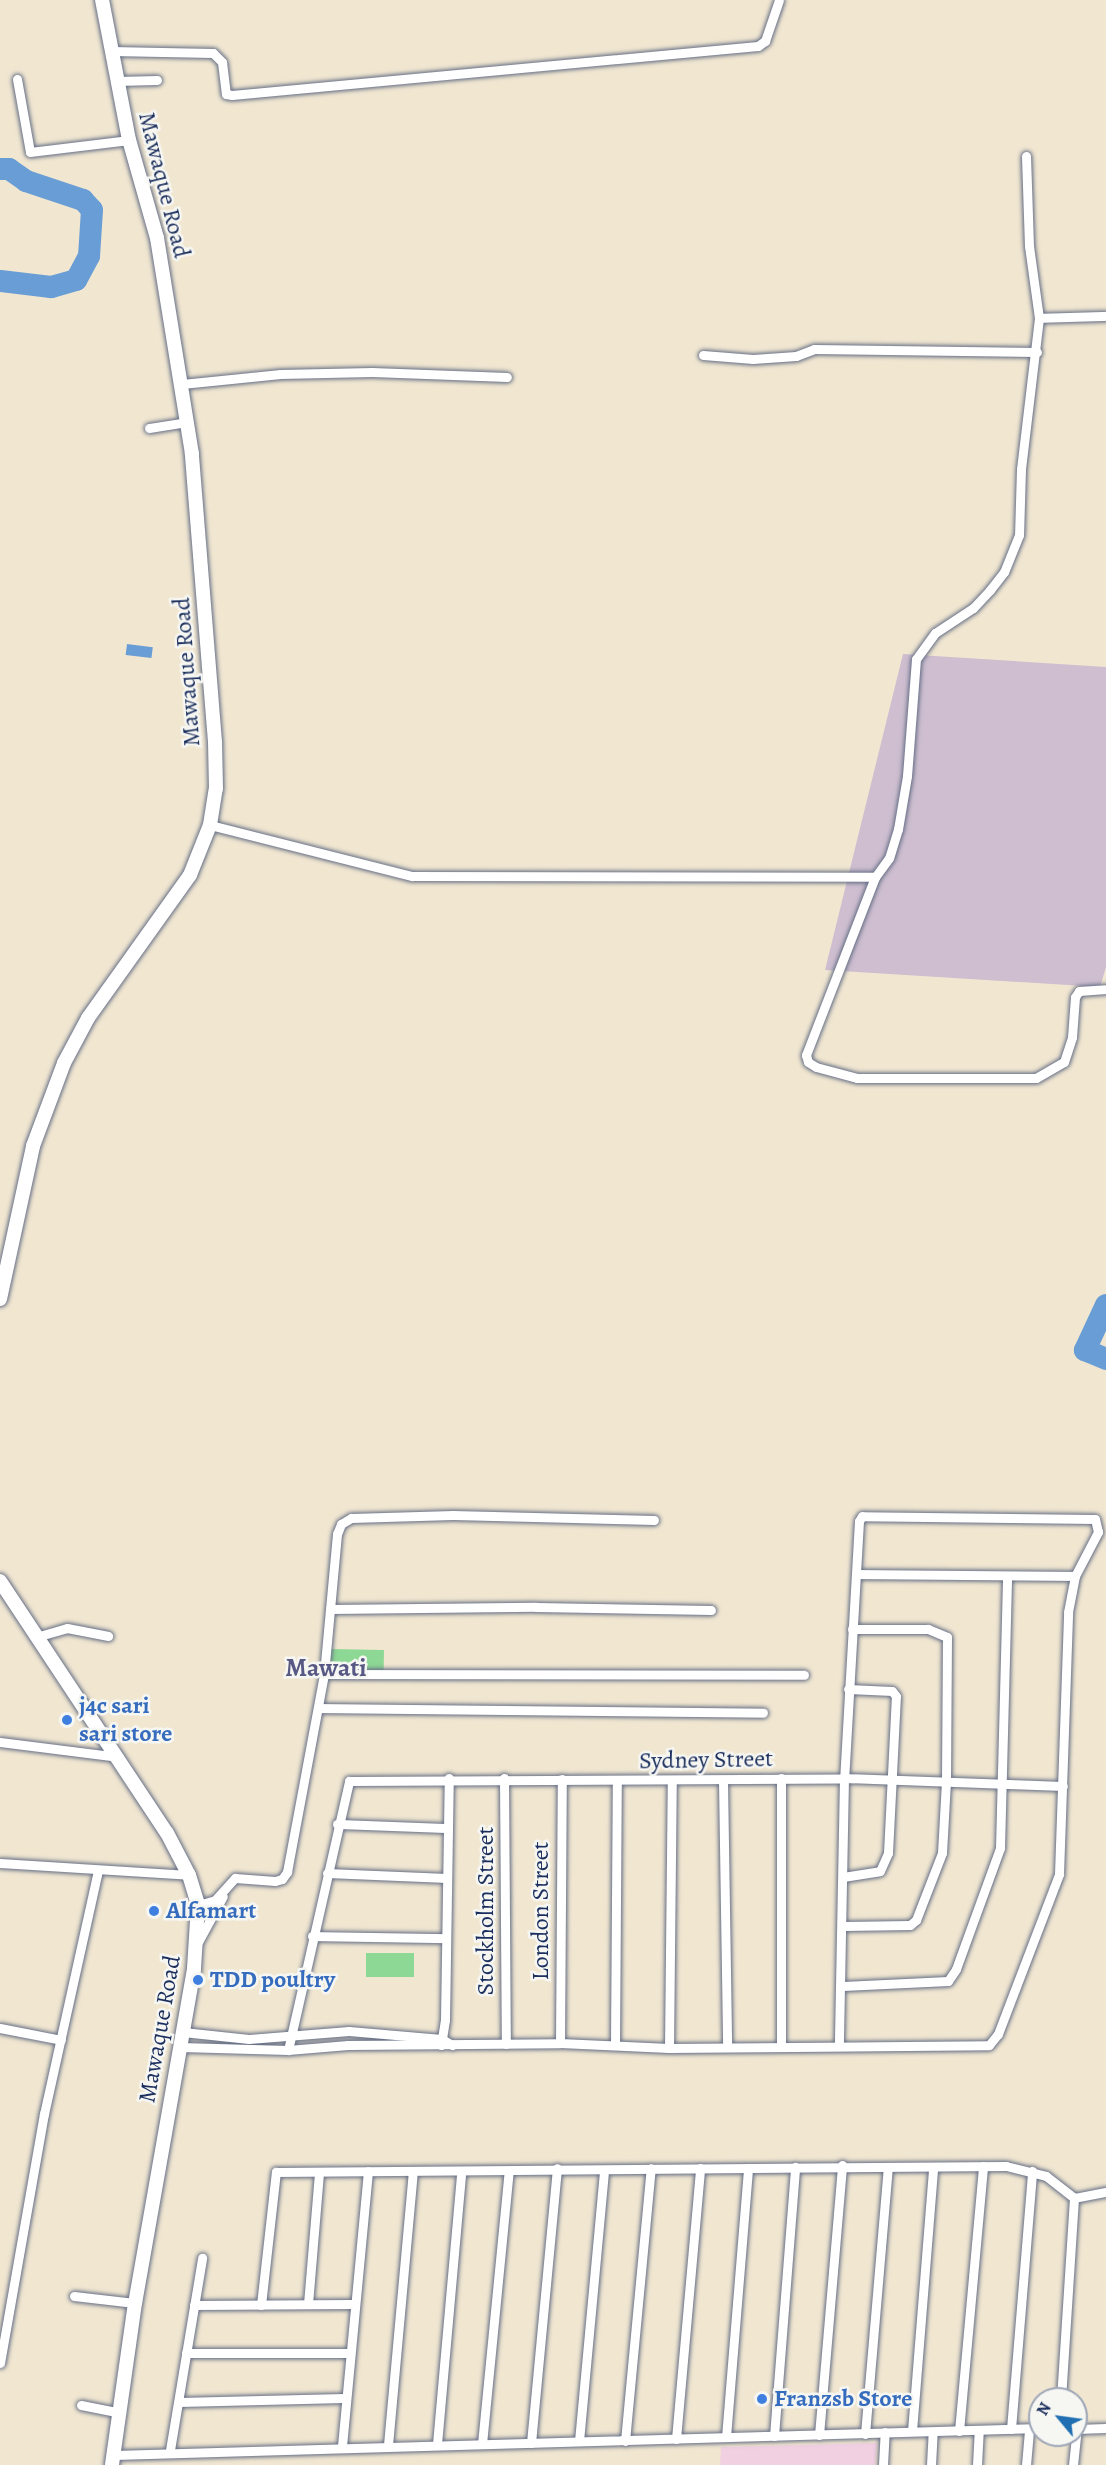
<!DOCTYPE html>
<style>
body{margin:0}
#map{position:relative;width:1106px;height:2465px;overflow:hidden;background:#f1e7d1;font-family:Alegreya,serif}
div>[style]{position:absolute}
.built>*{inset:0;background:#f1d0e2}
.industrial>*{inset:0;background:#cebed0}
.green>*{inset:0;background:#8dd894;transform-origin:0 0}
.water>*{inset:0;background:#699dd5;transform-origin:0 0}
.river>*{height:22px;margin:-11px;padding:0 11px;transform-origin:11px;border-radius:11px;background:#699dd5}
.roads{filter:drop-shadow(0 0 2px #666f86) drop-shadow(0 0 2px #666f86)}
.minor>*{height:9px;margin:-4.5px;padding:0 4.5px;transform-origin:4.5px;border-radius:4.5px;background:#fff}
.secondary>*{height:14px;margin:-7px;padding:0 7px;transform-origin:7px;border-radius:7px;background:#fff}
.dots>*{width:16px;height:16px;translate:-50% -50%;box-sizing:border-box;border:3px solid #f6f6f2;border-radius:50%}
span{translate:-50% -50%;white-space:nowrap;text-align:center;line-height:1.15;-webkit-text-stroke:5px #f6f6f2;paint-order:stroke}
.street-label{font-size:24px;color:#1b2f5e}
.shop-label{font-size:24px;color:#366cbe;font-weight:700}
.left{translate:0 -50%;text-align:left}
.neighbourhood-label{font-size:26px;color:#585884;font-weight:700}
.north{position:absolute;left:1028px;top:2387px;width:60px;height:60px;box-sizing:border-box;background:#f6f6f2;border:2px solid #9ea6b7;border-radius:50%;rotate:299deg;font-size:16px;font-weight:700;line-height:24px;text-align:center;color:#1b2f5e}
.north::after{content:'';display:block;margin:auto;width:21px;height:27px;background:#1f6fb2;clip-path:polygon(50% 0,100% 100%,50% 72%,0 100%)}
</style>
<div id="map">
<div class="built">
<div style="clip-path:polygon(877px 2443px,875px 2465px,720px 2465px,721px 2447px)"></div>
</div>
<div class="industrial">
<div style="clip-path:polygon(903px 654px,1106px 667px,1106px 967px,1100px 987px,825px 970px)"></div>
</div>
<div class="green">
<div style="left:329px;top:1649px;width:55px;height:21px;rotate:1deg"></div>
<div style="left:366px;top:1953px;width:48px;height:24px"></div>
</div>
<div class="water">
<div style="left:127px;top:644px;width:26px;height:11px;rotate:7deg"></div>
</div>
<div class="river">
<div style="left:0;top:169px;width:9px"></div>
<div style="left:9px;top:169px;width:21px;rotate:35deg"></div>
<div style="left:26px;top:181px;width:60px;rotate:18.4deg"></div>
<div style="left:83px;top:200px;width:13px;rotate:48deg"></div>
<div style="left:92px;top:210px;width:46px;rotate:93.7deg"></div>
<div style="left:89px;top:256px;width:27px;rotate:118deg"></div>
<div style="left:76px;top:280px;width:26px;rotate:164deg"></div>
<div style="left:51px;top:287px;width:51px;rotate:-173.3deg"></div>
<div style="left:1106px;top:1305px;width:50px;rotate:115deg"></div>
<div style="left:1085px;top:1350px;width:23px;rotate:23deg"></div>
</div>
<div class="roads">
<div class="minor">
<div style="left:111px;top:51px;width:102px;rotate:1.1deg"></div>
<div style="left:213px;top:53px;width:13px;rotate:45deg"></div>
<div style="left:222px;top:62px;width:32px;rotate:83deg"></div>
<div style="left:226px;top:94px;width:6px;rotate:9deg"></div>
<div style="left:232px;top:95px;width:528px;rotate:-5.32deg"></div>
<div style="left:758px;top:46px;width:9px;rotate:-36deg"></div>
<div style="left:765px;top:41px;width:43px;rotate:-71.1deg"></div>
<div style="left:17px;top:79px;width:74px;rotate:79.9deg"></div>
<div style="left:30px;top:152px;width:100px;rotate:-6.9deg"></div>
<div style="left:116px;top:81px;width:41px;rotate:-1.4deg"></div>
<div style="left:1026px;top:156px;width:90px;rotate:88.1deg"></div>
<div style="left:1029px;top:246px;width:73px;rotate:82.1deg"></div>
<div style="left:1106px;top:316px;width:67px;rotate:178.3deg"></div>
<div style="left:1039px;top:318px;width:152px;rotate:96.8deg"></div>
<div style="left:1021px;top:469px;width:66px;rotate:91.7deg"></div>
<div style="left:1019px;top:535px;width:40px;rotate:112deg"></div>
<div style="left:1004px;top:572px;width:23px;rotate:128deg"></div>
<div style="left:990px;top:590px;width:25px;rotate:133deg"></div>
<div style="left:973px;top:608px;width:45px;rotate:146.7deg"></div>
<div style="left:935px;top:633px;width:32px;rotate:126deg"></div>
<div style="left:916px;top:659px;width:117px;rotate:94.4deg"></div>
<div style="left:907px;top:776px;width:54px;rotate:99.6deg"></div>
<div style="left:898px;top:829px;width:30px;rotate:107deg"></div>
<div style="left:889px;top:858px;width:24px;rotate:126deg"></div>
<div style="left:875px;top:877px;width:191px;rotate:111.2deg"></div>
<div style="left:806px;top:1055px;width:7px;rotate:74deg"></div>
<div style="left:808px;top:1062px;width:9px;rotate:32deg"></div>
<div style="left:816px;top:1067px;width:42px;rotate:15deg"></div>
<div style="left:857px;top:1078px;width:179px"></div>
<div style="left:1036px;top:1078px;width:32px;rotate:-30deg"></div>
<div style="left:1064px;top:1062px;width:26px;rotate:-72deg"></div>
<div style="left:1072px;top:1037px;width:40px;rotate:-85.7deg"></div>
<div style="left:1075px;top:997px;width:7px;rotate:-56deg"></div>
<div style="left:1079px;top:991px;width:27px;rotate:-4deg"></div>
<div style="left:703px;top:355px;width:50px;rotate:4.6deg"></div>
<div style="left:753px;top:359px;width:43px;rotate:-4deg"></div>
<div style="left:796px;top:356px;width:19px;rotate:-21deg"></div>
<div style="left:814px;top:349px;width:223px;rotate:0.8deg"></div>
<div style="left:182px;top:384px;width:99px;rotate:-5.8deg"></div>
<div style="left:280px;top:374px;width:92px;rotate:-1.2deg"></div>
<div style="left:372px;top:372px;width:135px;rotate:2.1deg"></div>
<div style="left:149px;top:428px;width:38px;rotate:-9deg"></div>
<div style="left:210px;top:825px;width:208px;rotate:14.2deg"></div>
<div style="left:412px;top:876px;width:463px;rotate:0.1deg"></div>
<div style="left:856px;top:1574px;width:219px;rotate:0.5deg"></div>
<div style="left:330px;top:1609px;width:206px;rotate:-0.6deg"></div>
<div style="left:536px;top:1607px;width:175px;rotate:1deg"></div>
<div style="left:36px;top:1637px;width:32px;rotate:-16deg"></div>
<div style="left:67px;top:1628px;width:42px;rotate:11deg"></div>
<div style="left:324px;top:1674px;width:141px;rotate:-84.7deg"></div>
<div style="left:337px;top:1534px;width:11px;rotate:-68deg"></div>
<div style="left:341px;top:1524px;width:12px;rotate:-31deg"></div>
<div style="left:351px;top:1518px;width:102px;rotate:-1.7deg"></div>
<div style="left:453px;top:1515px;width:201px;rotate:1.4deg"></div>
<div style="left:319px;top:1708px;width:444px;rotate:0.6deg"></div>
<div style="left:0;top:1742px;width:120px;rotate:7.2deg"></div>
<div style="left:504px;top:1778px;width:266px;rotate:89.6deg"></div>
<div style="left:723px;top:1781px;width:266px;rotate:89.1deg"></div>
<div style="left:337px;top:1824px;width:110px;rotate:2.1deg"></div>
<div style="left:0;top:1863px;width:189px;rotate:3.6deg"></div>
<div style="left:327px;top:1873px;width:120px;rotate:2.4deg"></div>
<div style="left:843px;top:1877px;width:37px;rotate:-9deg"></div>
<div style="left:880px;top:1871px;width:20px;rotate:-66deg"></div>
<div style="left:888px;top:1853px;width:157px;rotate:-87.1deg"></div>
<div style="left:896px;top:1696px;width:6px;rotate:-129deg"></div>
<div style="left:892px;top:1691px;width:44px;rotate:-177.4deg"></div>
<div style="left:198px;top:1905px;width:18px;rotate:-16deg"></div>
<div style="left:215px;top:1900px;width:30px;rotate:-48deg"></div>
<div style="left:235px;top:1878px;width:40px;rotate:4.3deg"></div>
<div style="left:275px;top:1881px;width:7px;rotate:-16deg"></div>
<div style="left:282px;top:1879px;width:9px;rotate:-54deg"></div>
<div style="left:287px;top:1872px;width:201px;rotate:-79.4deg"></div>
<div style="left:324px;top:1674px;width:480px;rotate:0.1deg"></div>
<div style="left:844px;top:1926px;width:66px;rotate:-0.9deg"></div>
<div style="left:910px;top:1925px;width:8px;rotate:-40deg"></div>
<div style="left:916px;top:1920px;width:72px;rotate:-68.8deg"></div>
<div style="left:942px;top:1853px;width:72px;rotate:-86.8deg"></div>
<div style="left:946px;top:1781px;width:144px;rotate:-89.6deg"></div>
<div style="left:947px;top:1637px;width:21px;rotate:-157deg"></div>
<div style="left:928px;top:1629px;width:76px;rotate:180deg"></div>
<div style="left:312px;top:1936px;width:134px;rotate:0.9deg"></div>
<div style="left:198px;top:1942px;width:52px;rotate:-61.5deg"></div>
<div style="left:843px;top:1986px;width:105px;rotate:-2.7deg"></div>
<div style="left:948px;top:1981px;width:14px;rotate:-56deg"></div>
<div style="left:956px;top:1969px;width:129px;rotate:-70deg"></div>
<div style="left:1000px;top:1848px;width:270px;rotate:-88.5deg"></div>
<div style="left:0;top:2028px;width:62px;rotate:11.1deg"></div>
<div style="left:183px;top:2032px;width:66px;rotate:6.1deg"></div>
<div style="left:249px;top:2039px;width:100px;rotate:-4.6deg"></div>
<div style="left:349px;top:2031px;width:93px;rotate:4.9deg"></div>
<div style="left:442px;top:2039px;width:12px;rotate:31deg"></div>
<div style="left:560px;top:2043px;width:264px;rotate:-89.6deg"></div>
<div style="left:615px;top:2044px;width:264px;rotate:-89.6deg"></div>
<div style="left:441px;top:2045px;width:25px;rotate:-81deg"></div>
<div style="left:445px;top:2020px;width:242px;rotate:-89.1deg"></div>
<div style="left:781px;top:2046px;width:268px;rotate:-90deg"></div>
<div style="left:180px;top:2047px;width:108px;rotate:1.6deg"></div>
<div style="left:288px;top:2050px;width:60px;rotate:-4.8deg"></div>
<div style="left:348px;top:2045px;width:212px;rotate:-0.5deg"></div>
<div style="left:560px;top:2043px;width:109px;rotate:2.6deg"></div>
<div style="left:669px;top:2048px;width:320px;rotate:-0.5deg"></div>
<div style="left:989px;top:2045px;width:14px;rotate:-51deg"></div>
<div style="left:998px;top:2034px;width:171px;rotate:-69.1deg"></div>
<div style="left:1059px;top:1874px;width:262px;rotate:-88deg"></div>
<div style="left:1068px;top:1612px;width:37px;rotate:-79deg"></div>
<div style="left:1075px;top:1576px;width:50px;rotate:-62.4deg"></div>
<div style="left:1098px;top:1532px;width:13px;rotate:-103deg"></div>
<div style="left:1095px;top:1519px;width:233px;rotate:-179.3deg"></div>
<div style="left:862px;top:1516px;width:6px;rotate:121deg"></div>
<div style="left:859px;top:1521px;width:257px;rotate:93.3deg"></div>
<div style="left:844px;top:1778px;width:268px;rotate:91.1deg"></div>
<div style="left:669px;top:2048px;width:268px;rotate:-89.4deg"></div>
<div style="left:288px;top:2050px;width:276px;rotate:-77.2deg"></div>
<div style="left:349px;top:1781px;width:495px;rotate:-0.3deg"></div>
<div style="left:844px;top:1778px;width:219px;rotate:2.1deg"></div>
<div style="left:1074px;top:2198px;width:33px;rotate:-11deg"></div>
<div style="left:74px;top:2296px;width:61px;rotate:6.5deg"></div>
<div style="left:308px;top:2304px;width:132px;rotate:-85.2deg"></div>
<div style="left:194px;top:2305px;width:159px;rotate:-0.4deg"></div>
<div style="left:261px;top:2305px;width:134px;rotate:-83.6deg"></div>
<div style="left:276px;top:2172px;width:730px;rotate:-0.47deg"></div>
<div style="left:1006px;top:2166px;width:41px;rotate:14deg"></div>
<div style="left:1046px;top:2176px;width:36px;rotate:38deg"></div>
<div style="left:1074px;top:2198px;width:201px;rotate:93.7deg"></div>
<div style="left:186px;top:2353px;width:163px"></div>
<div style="left:0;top:2363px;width:253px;rotate:-80deg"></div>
<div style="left:44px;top:2114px;width:250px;rotate:-77.5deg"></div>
<div style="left:179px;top:2402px;width:165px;rotate:-1.4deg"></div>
<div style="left:81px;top:2405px;width:41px;rotate:11.3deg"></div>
<div style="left:1011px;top:2429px;width:259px;rotate:-85.3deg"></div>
<div style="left:1076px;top:2429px;width:30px;rotate:-2deg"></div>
<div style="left:912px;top:2431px;width:264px;rotate:-85.4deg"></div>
<div style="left:959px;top:2431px;width:266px;rotate:-84.8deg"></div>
<div style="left:865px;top:2434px;width:267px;rotate:-85.1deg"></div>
<div style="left:819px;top:2435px;width:271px;rotate:-85.1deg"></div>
<div style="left:774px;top:2436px;width:270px;rotate:-85.5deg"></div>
<div style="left:726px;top:2437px;width:270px;rotate:-85.3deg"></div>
<div style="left:676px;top:2439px;width:272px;rotate:-84.9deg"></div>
<div style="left:579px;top:2441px;width:272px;rotate:-84.7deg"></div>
<div style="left:625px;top:2441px;width:274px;rotate:-84.6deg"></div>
<div style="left:531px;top:2443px;width:276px;rotate:-84.6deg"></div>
<div style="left:437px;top:2444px;width:272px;rotate:-84.9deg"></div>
<div style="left:482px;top:2444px;width:274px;rotate:-84.4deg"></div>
<div style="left:388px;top:2445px;width:275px;rotate:-84.8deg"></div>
<div style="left:342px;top:2446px;width:276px;rotate:-84.6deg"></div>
<div style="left:170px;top:2450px;width:195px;rotate:-80.5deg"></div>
<div style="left:114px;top:2455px;width:926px;rotate:-1.67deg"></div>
<div style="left:883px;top:2465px;width:33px;rotate:-87deg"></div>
<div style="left:931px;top:2465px;width:33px;rotate:-87deg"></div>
<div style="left:977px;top:2465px;width:35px;rotate:-87deg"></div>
<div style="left:1026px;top:2465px;width:36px;rotate:-85deg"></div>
<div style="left:1073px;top:2465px;width:30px;rotate:-84deg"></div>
</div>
<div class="secondary">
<div style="left:0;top:1299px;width:157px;rotate:-77.8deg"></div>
<div style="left:33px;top:1146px;width:89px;rotate:-69.5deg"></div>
<div style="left:64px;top:1063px;width:51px;rotate:-61.9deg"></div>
<div style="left:88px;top:1018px;width:176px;rotate:-54.5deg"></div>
<div style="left:190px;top:875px;width:54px;rotate:-68.2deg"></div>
<div style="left:210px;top:825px;width:36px;rotate:-81deg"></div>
<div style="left:216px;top:789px;width:47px;rotate:-91.2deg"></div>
<div style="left:215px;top:742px;width:289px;rotate:-94.6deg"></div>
<div style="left:192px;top:454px;width:219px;rotate:-99.2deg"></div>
<div style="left:157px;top:238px;width:102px;rotate:-105.9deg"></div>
<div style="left:129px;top:140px;width:143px;rotate:-100.9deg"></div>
<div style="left:0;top:1581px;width:302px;rotate:56.5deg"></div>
<div style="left:167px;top:1833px;width:47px;rotate:62.4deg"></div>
<div style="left:189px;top:1875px;width:31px;rotate:73deg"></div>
<div style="left:198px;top:1905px;width:64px;rotate:93.6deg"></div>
<div style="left:194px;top:1969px;width:339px;rotate:100deg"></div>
<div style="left:135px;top:2303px;width:164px;rotate:98.1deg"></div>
</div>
</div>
<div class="dots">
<div style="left:67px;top:1720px;background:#3f7fe0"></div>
<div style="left:154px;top:1911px;background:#3f7fe0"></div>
<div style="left:198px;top:1980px;background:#3f7fe0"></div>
<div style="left:762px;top:2399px;background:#3f7fe0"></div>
</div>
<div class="street-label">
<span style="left:164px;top:185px;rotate:76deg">Mawaque Road</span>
<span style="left:187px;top:672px;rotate:-94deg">Mawaque Road</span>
<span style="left:706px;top:1760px;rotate:-1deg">Sydney Street</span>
<span style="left:486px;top:1911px;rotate:-90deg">Stockholm Street</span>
<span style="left:541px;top:1911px;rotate:-90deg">London Street</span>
<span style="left:160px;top:2029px;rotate:-80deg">Mawaque Road</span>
</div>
<div class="shop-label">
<span class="left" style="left:79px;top:1720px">j4c sari<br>sari store</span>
<span class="left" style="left:166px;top:1911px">Alfamart</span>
<span class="left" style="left:210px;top:1980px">TDD poultry</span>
<span class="left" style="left:774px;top:2399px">Franzsb Store</span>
</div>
<div class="neighbourhood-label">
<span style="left:326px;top:1668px">Mawati</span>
</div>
<div class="north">N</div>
</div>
